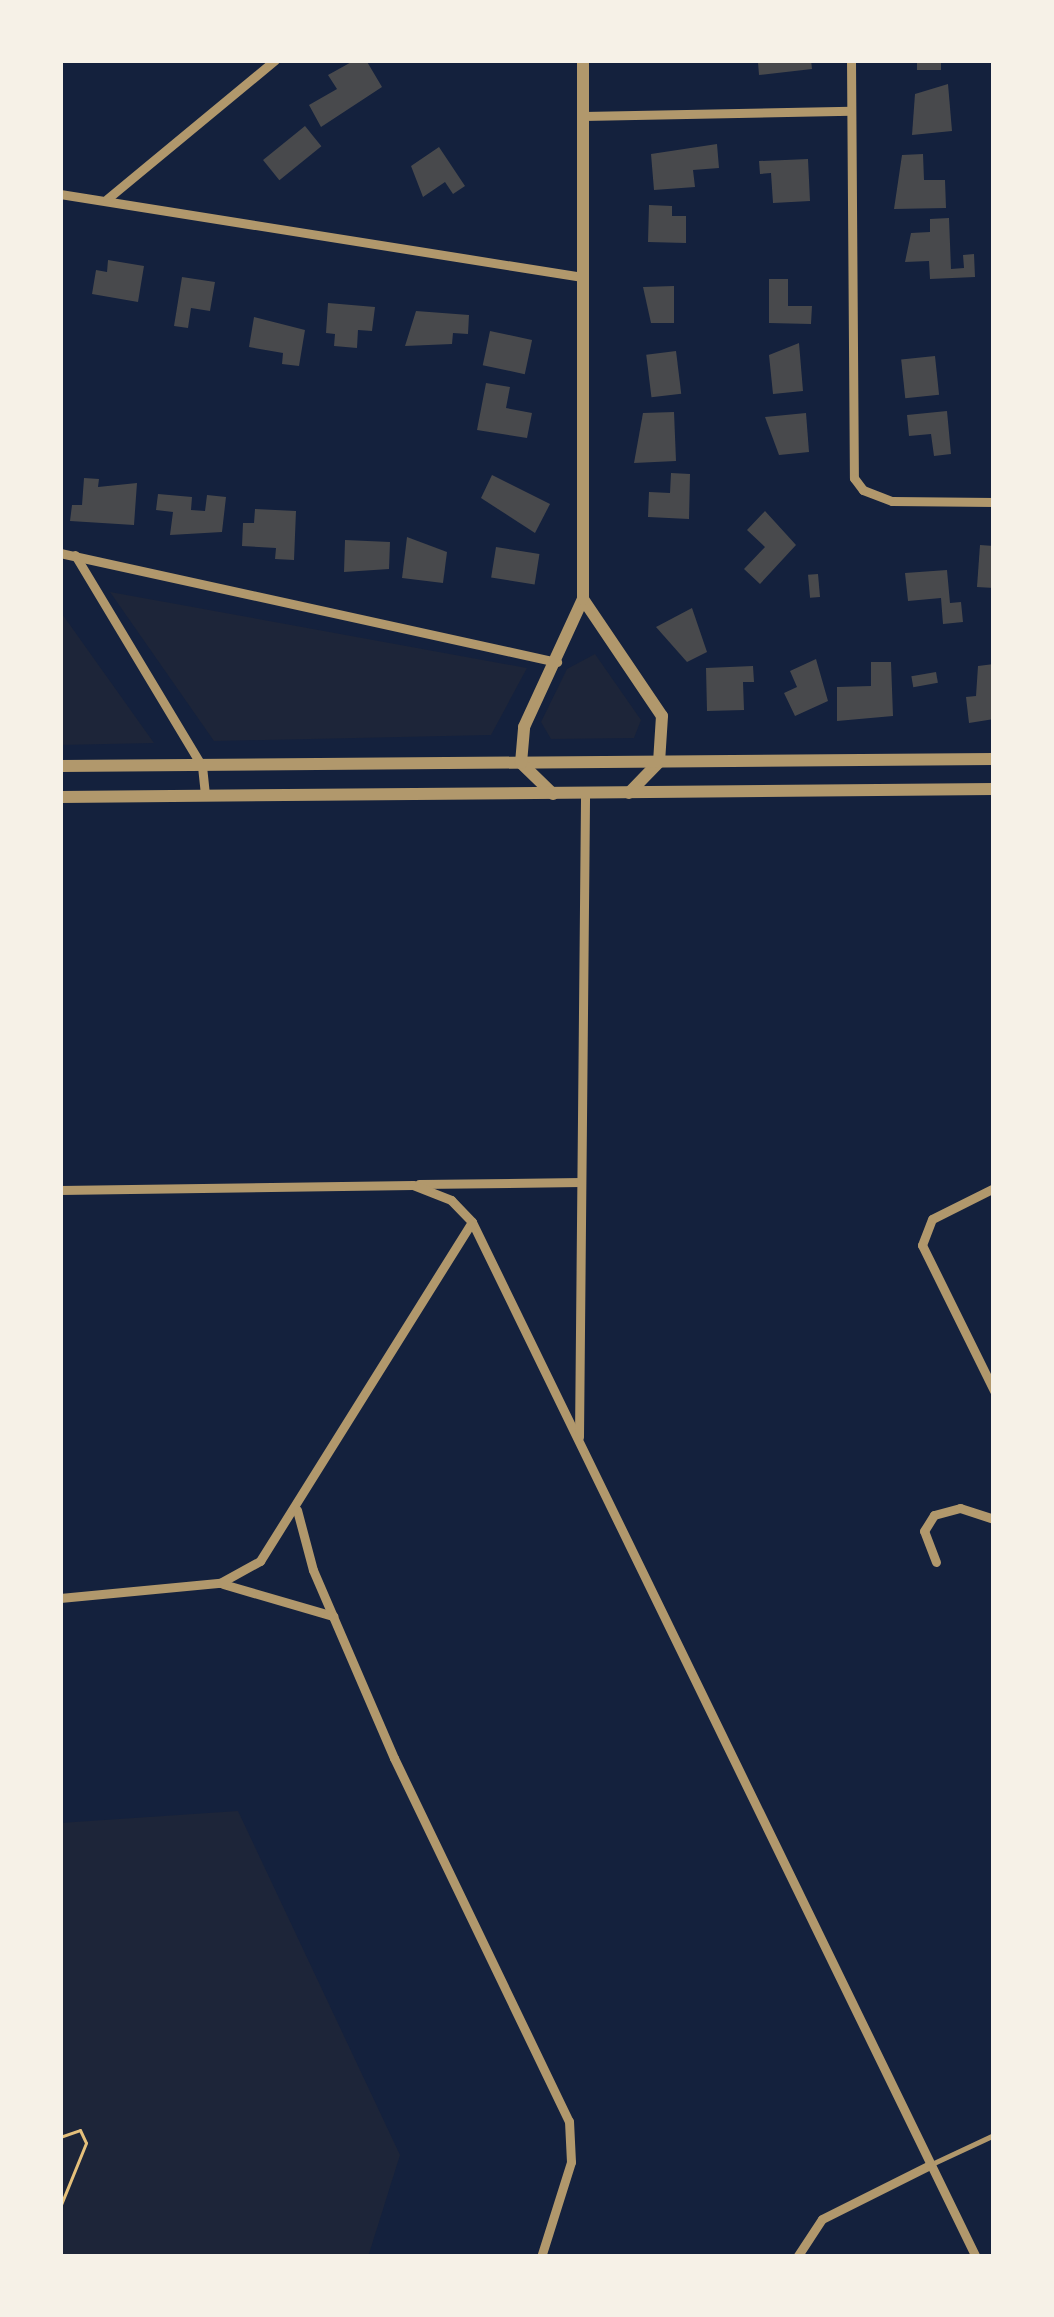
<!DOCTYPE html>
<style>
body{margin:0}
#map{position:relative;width:1054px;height:2317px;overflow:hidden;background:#14213d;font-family:"DejaVu Sans",sans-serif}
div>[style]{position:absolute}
.green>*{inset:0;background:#1d2539}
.building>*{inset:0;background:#48494c;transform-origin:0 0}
.path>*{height:3px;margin:-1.5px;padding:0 1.5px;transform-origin:1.5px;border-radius:1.5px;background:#e5c07b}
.service>*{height:4.5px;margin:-2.25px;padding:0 2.25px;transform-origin:2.25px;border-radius:2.25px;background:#b1986c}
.minor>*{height:9px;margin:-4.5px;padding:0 4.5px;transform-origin:4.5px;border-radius:4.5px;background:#b1986c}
.tertiary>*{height:12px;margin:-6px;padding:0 6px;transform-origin:6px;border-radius:6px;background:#b1986c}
span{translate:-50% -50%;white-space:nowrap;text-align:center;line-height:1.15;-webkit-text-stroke:12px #f6f1e7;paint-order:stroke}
.frame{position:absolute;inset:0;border:63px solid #f6f1e7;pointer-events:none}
</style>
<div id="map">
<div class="green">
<div style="clip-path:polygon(110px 592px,527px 668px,491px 735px,214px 741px)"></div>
<div style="clip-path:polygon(60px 611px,154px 743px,60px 745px)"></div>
<div style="clip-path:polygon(595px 654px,641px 720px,634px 738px,551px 739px,541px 722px,567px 669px)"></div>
<div style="clip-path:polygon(238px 1811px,400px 2155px,368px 2257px,60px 2257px,60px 1823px)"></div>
</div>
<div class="building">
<div style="clip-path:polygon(355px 60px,366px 60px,382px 87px,321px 127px,309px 105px,337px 89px,328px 75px)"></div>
<div style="clip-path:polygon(769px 60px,811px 60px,812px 69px,759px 75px,758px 62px)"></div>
<div style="left:917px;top:60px;width:24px;height:10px"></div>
<div style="clip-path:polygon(948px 84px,952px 131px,912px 135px,915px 94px)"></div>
<div style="left:305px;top:126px;width:26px;height:54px;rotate:51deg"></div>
<div style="clip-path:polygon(717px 144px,719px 168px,693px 170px,695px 187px,654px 190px,651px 154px)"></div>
<div style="clip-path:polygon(439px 147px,465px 186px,453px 194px,445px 182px,423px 197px,411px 166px)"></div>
<div style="clip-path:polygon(923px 154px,924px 180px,945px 180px,946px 208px,894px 209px,902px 155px)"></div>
<div style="clip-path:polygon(808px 159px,810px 201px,773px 203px,771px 173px,760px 174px,759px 161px)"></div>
<div style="clip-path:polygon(649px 205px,672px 206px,672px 216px,686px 216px,686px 243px,648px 242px)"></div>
<div style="clip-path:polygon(949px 218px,951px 269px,964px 268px,963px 255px,974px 254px,975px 277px,930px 279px,929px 261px,905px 262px,911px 233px,930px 232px,930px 219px)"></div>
<div style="clip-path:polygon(108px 260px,144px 266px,138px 302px,92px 294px,96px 270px,107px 272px)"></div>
<div style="clip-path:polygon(182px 277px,215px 282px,210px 311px,191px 308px,188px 328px,174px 326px)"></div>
<div style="clip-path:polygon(769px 279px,788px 279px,788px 306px,812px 306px,811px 324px,769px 323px)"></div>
<div style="clip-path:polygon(674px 286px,674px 323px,651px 323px,643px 287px)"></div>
<div style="clip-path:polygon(328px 303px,375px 307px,372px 331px,358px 330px,357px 348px,334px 346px,335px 334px,326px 333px)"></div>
<div style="clip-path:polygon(416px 311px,469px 315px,468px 334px,453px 333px,452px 344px,405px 346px)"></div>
<div style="clip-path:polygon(254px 317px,305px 330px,299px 366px,282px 364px,283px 353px,249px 347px)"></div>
<div style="left:490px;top:331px;width:43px;height:35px;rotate:12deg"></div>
<div style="clip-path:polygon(799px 343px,803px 391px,773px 394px,769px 355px)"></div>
<div style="left:676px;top:351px;width:43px;height:30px;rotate:83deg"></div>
<div style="left:935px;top:356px;width:39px;height:34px;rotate:84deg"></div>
<div style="clip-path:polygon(486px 383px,510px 387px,506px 408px,532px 413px,527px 438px,477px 430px)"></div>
<div style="clip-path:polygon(947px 411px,951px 454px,934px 456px,931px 434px,909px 436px,907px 415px)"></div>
<div style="clip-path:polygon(674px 412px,676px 461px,634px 463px,643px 413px)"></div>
<div style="clip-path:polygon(806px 413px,809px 452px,779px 455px,765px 417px)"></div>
<div style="clip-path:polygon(671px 473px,690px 474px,689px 519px,648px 517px,649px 492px,670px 493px)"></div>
<div style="clip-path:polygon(492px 475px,550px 504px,535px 533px,481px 498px)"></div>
<div style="clip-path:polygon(84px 478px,99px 479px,98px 487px,137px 483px,134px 525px,70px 521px,72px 505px,82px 505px)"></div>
<div style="clip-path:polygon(158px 494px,192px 497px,191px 510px,205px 511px,207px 495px,226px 497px,222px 532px,170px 535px,173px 512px,156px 510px)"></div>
<div style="clip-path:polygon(255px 509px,296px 511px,294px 560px,275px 559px,276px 548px,242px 546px,243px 523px,254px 523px)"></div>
<div style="clip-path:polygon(765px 511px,796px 545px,760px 584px,744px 569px,765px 547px,747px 530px)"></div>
<div style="clip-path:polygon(407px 537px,447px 552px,443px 583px,402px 578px)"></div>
<div style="clip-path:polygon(345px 540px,390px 542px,389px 569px,344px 572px)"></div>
<div style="clip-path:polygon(980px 545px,994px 546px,994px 588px,977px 587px)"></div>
<div style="left:496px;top:547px;width:44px;height:31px;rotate:9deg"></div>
<div style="clip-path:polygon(947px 570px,950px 603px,961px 602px,963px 622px,943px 624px,941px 598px,908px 601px,905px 573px)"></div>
<div style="left:818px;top:574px;width:23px;height:10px;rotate:85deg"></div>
<div style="clip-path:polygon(692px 608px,707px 652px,687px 662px,656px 627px)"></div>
<div style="clip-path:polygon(816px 659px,828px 701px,795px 716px,784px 693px,797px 687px,790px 671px)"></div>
<div style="clip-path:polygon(871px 662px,891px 662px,893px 716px,837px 721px,837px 687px,871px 686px)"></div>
<div style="clip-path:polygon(994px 664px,994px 719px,969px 723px,966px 697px,976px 696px,978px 666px)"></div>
<div style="clip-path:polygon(753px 666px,754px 682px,743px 682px,744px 710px,707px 711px,706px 668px)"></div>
<div style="left:936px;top:672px;width:11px;height:25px;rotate:80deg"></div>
</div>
<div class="path">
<div style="left:60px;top:2137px;width:21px;rotate:-19deg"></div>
<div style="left:80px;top:2130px;width:14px;rotate:65deg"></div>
<div style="left:86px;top:2143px;width:69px;rotate:112.1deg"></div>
</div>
<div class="service">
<div style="left:934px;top:2163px;width:66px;rotate:-25deg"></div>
</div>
<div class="minor">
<div style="left:851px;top:60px;width:418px;rotate:89.6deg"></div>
<div style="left:854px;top:478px;width:15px;rotate:53deg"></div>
<div style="left:863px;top:490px;width:31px;rotate:21deg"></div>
<div style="left:892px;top:501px;width:102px;rotate:0.6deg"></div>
<div style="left:583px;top:116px;width:268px;rotate:-1.1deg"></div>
<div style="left:60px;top:194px;width:529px;rotate:9.03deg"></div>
<div style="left:107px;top:199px;width:218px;rotate:-39.6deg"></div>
<div style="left:60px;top:553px;width:509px;rotate:12.37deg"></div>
<div style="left:75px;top:555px;width:246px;rotate:59deg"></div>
<div style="left:202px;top:766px;width:30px;rotate:84deg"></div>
<div style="left:419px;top:1184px;width:162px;rotate:-0.7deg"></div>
<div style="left:994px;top:1188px;width:69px;rotate:153.4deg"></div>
<div style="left:932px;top:1219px;width:28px;rotate:111deg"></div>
<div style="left:922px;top:1245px;width:163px;rotate:63.7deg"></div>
<div style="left:60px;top:1190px;width:353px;rotate:-0.8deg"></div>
<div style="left:413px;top:1185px;width:41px;rotate:21.5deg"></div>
<div style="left:451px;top:1200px;width:30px;rotate:46deg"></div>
<div style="left:472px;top:1222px;width:1151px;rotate:64.04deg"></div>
<div style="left:579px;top:1437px;width:642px;rotate:-89.46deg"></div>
<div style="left:297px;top:1510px;width:62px;rotate:75.1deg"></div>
<div style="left:313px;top:1570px;width:205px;rotate:66.7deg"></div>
<div style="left:394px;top:1758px;width:403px;rotate:64.3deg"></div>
<div style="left:569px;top:2121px;width:41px;rotate:87.2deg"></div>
<div style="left:571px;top:2162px;width:100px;rotate:107.5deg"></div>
<div style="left:936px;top:1562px;width:33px;rotate:-111deg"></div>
<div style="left:924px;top:1531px;width:19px;rotate:-58deg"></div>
<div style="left:934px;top:1515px;width:27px;rotate:-15deg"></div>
<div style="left:960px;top:1508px;width:36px;rotate:18deg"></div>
<div style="left:223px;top:1584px;width:115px;rotate:16.2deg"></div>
<div style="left:60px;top:1598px;width:161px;rotate:-5.4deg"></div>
<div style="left:220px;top:1583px;width:46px;rotate:-28.8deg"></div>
<div style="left:260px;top:1561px;width:400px;rotate:-58deg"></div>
<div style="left:797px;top:2257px;width:45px;rotate:-56.7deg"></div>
<div style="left:822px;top:2219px;width:119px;rotate:-26.6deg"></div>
</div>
<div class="tertiary">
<div style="left:583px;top:599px;width:141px;rotate:56deg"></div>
<div style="left:662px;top:716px;width:46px;rotate:93.7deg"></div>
<div style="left:659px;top:762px;width:43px;rotate:134.1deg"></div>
<div style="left:60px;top:766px;width:934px;rotate:-0.43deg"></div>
<div style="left:553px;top:794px;width:45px;rotate:-135.9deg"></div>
<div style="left:521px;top:763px;width:36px;rotate:-85deg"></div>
<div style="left:524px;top:727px;width:141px;rotate:-65.3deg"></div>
<div style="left:583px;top:599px;width:539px;rotate:-90deg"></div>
<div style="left:60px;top:797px;width:934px;rotate:-0.49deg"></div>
</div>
<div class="frame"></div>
</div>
